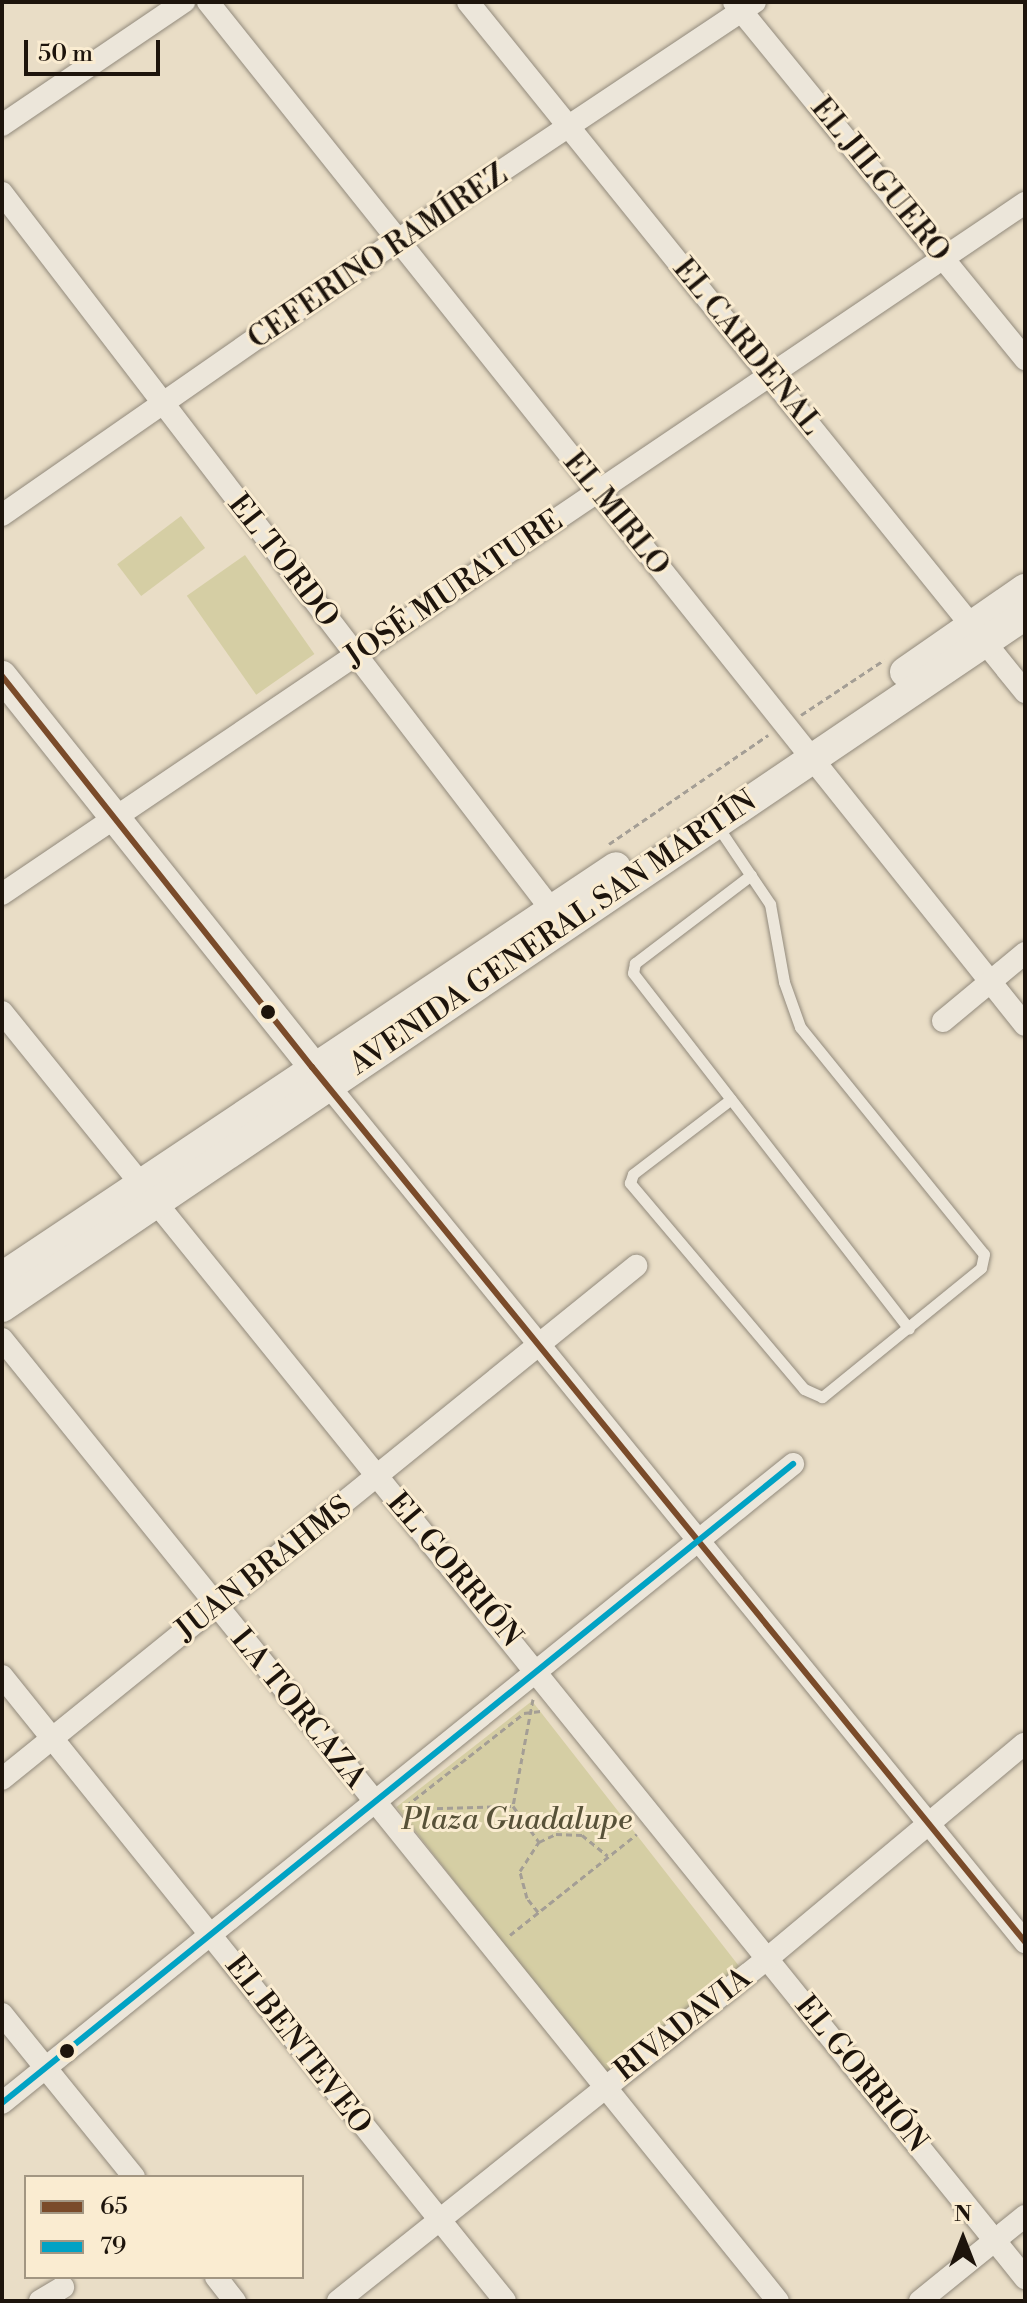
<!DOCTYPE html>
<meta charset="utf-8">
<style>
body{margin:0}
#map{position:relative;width:1027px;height:2303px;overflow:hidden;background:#e9ddc6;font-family:"Libre Bodoni",serif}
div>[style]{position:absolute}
.green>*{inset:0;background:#d5cea4;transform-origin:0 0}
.path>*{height:3px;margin-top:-1.5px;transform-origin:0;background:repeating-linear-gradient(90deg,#a49e95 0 6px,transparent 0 10px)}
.roads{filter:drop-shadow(0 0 2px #928a7c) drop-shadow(0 0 2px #928a7c)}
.lane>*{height:11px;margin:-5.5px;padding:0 5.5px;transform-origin:5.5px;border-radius:5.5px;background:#ece6da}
.street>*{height:22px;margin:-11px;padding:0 11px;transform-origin:11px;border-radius:11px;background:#ece6da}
.secondary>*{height:30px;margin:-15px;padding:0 15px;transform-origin:15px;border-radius:15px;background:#ece6da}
.bus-1>*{height:6px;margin:-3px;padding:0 3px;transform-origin:3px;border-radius:3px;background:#7a4b2a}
.bus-2>*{height:6px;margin:-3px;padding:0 3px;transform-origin:3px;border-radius:3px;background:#01a2c4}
.dots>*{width:22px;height:22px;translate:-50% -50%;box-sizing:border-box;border:4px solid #faecd1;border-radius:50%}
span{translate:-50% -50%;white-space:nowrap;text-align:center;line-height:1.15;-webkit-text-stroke:6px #faecd1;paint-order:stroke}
.street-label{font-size:30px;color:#1d140c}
.park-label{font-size:30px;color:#575138;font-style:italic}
.frame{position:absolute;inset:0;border:4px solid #1d140c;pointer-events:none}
.legend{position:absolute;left:24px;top:2175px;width:280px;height:104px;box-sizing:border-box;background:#faecd1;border:2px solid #a29682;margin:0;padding:10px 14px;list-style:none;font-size:24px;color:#1d140c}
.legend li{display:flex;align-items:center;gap:16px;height:40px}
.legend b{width:40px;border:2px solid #a29682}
.north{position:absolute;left:923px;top:2199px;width:80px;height:80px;-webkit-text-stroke:6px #faecd1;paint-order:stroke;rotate:0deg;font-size:22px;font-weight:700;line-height:32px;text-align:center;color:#1d140c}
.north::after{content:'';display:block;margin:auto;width:28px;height:36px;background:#1d140c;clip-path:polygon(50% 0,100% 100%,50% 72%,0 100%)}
.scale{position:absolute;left:24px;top:40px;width:136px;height:36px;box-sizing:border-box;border:4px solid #1d140c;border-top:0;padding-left:10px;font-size:24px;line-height:28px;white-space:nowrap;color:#1d140c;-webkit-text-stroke:6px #faecd1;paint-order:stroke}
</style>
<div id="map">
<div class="green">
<div style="left:181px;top:516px;width:40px;height:80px;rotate:53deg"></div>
<div style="left:245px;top:555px;width:121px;height:71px;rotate:55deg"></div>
<div style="left:532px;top:1701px;width:339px;height:172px;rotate:52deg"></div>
</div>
<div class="path">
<div style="left:801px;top:715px;width:100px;rotate:-33.5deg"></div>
<div style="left:609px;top:844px;width:193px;rotate:-34.4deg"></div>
<div style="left:533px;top:1699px;width:109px;rotate:100.6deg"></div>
<div style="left:513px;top:1806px;width:44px;rotate:54.2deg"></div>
<div style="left:406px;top:1806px;width:150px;rotate:-38.2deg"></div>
<div style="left:524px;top:1713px;width:17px;rotate:-7deg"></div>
<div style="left:407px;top:1809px;width:104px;rotate:-1.7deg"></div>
<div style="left:538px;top:1912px;width:18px;rotate:-128deg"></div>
<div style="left:527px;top:1898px;width:28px;rotate:-105deg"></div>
<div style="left:520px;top:1871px;width:35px;rotate:-57deg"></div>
<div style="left:539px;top:1842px;width:19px;rotate:-25deg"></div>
<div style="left:556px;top:1834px;width:26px;rotate:2deg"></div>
<div style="left:582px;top:1835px;width:33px;rotate:39deg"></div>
<div style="left:510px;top:1935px;width:162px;rotate:-38.5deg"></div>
</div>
<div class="roads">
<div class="lane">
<div style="left:716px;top:824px;width:97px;rotate:56deg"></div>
<div style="left:770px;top:904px;width:79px;rotate:79.8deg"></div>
<div style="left:784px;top:982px;width:48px;rotate:70.4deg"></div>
<div style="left:800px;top:1027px;width:292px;rotate:51deg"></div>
<div style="left:984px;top:1254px;width:14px;rotate:102deg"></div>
<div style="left:981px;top:1268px;width:205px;rotate:140.9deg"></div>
<div style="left:822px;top:1397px;width:20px;rotate:-156deg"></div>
<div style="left:804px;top:1389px;width:270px;rotate:-130.2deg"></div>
<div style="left:630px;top:1183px;width:9px;rotate:-72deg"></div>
<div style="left:633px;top:1174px;width:123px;rotate:-37.4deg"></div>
<div style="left:751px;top:875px;width:146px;rotate:142.8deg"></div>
<div style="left:635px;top:963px;width:10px;rotate:101deg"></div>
<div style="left:633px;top:973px;width:450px;rotate:52.2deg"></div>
</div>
<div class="street">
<div style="left:208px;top:2px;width:1309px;rotate:51.39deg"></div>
<div style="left:468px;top:2px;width:887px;rotate:51.09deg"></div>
<div style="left:734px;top:2px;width:461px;rotate:50.8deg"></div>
<div style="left:2px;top:125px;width:220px;rotate:-34.1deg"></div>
<div style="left:2px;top:193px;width:919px;rotate:52.52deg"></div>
<div style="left:2px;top:515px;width:482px;rotate:-34.8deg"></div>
<div style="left:398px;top:240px;width:429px;rotate:-33.7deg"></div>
<div style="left:2px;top:894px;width:1235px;rotate:-34.04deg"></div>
<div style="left:2px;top:1012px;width:1628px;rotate:51.06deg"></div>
<div style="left:943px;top:1021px;width:107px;rotate:-39.7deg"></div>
<div style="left:328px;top:1085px;width:1105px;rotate:50.88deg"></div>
<div style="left:2px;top:1339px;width:1236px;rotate:51.11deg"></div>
<div style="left:2px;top:1676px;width:802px;rotate:51.17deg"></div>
<div style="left:2px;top:1779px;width:816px;rotate:-38.98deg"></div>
<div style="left:2px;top:2014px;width:210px;rotate:51deg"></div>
<div style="left:2px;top:2103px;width:1017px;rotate:-38.93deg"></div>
<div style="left:216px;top:2277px;width:31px;rotate:52deg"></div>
<div style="left:40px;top:2301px;width:27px;rotate:-31deg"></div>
<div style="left:338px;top:2301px;width:550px;rotate:-38.58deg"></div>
<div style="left:768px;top:1958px;width:334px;rotate:-39.9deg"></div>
<div style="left:920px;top:2301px;width:135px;rotate:-39deg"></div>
</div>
<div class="secondary">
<div style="left:905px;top:672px;width:146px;rotate:-34.7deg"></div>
<div style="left:2px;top:676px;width:517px;rotate:51.44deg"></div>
<div style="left:2px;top:1277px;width:738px;rotate:-33.73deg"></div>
<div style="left:2px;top:1307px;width:1235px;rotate:-34.08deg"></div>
</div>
</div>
<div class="bus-1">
<div style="left:2px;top:676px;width:499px;rotate:51.6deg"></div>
<div style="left:312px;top:1067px;width:1129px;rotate:50.82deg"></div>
</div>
<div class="bus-2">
<div style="left:2px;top:2103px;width:1017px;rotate:-38.93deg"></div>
</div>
<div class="dots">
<div style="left:268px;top:1012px;background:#1d140c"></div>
<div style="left:67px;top:2051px;background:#1d140c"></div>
</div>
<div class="street-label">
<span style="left:880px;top:180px;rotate:51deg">EL JILGUERO</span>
<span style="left:378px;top:257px;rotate:-34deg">CEFERINO RAMÍREZ</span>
<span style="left:747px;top:347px;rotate:51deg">EL CARDENAL</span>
<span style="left:616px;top:514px;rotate:51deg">EL MIRLO</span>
<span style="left:283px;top:561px;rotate:52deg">EL TORDO</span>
<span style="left:454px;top:589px;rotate:-34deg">JOSÉ MURATURE</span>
<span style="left:553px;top:933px;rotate:-34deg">AVENIDA GENERAL SAN MARTÍN</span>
<span style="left:264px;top:1569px;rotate:-38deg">JUAN BRAHMS</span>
<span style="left:454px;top:1570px;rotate:50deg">EL GORRIÓN</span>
<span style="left:298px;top:1709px;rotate:51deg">LA TORCAZA</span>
<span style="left:683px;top:2025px;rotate:-38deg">RIVADAVIA</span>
<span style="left:298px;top:2045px;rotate:52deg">EL BENTEVEO</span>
<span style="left:861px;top:2074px;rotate:51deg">EL GORRIÓN</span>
</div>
<div class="park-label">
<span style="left:517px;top:1820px">Plaza Guadalupe</span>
</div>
<div class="frame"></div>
<ul class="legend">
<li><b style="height:10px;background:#7a4b2a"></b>65</li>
<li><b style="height:10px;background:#01a2c4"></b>79</li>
</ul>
<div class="north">N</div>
<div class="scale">50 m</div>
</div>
